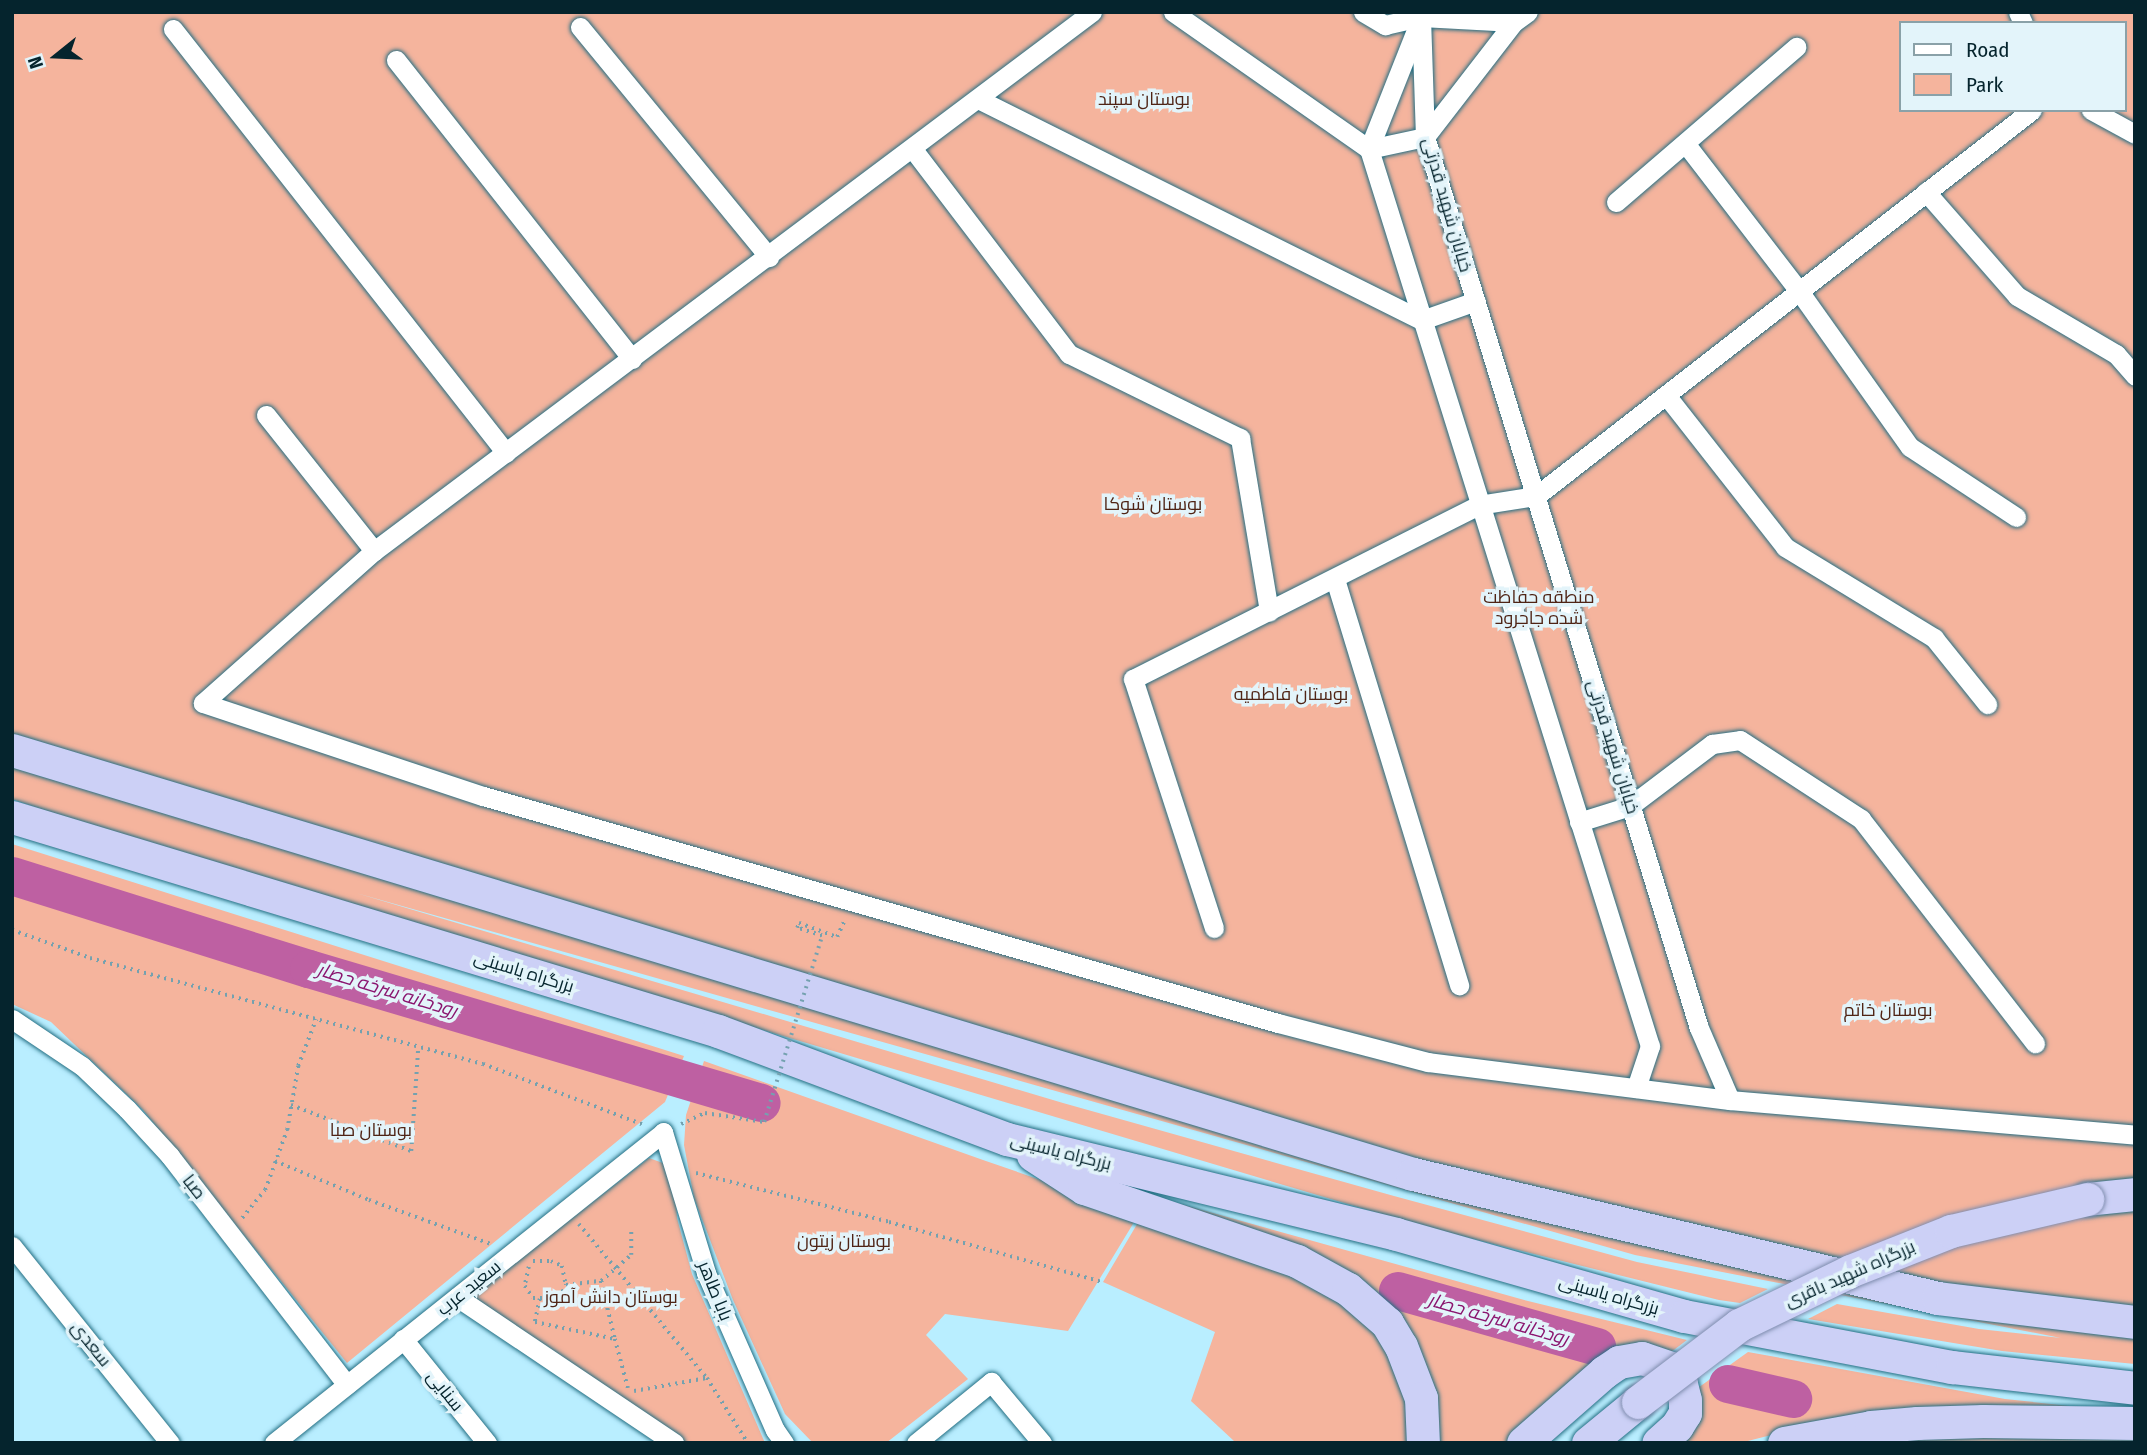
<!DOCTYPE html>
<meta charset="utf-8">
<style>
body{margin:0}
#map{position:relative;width:2147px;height:1455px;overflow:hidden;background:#b9eeff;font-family:"Fira Sans Condensed",Cairo,sans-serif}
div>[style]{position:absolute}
.green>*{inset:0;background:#f5b49d}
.river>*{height:38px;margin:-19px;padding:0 19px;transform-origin:19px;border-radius:19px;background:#be60a2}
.path>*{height:3.5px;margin-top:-1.75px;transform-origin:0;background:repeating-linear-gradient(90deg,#74a1af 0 2px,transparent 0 7px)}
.roads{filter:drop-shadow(0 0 2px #236e83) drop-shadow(0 0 2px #236e83)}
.minor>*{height:19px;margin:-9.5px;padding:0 9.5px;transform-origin:9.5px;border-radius:9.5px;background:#fff}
.trunk>*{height:33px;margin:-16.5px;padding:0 16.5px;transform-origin:16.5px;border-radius:16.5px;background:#ccd0f6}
.path-bridge>*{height:3.5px;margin-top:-1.75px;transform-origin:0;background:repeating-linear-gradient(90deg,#74a1af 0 2px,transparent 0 7px)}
.bridges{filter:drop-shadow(0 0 2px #7f8dae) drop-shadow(0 0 2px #7f8dae)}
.trunk-bridge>*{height:33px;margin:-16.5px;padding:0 16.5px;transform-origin:16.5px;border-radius:16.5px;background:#ccd0f6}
span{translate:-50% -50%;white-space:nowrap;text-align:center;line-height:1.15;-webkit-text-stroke:7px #e3f4fa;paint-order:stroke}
.park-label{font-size:18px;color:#4f2415}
.street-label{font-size:18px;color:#05242d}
.water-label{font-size:19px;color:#8a156f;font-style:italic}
.frame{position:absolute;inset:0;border:14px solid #05242d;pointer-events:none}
.legend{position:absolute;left:1899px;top:21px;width:228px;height:91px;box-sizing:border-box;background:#e3f4fa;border:2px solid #8aa1a8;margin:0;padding:9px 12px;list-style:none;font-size:21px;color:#05242d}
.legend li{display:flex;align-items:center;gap:14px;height:35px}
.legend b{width:35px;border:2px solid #8aa1a8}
.north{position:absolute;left:21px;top:21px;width:70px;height:70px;-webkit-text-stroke:5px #e3f4fa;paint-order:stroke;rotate:252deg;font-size:19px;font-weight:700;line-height:28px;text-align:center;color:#05242d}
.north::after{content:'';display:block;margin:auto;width:24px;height:32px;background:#05242d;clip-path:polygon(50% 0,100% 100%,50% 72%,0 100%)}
</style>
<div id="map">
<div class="green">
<div style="clip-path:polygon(evenodd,12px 12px,2135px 12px,2135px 1364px,2002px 1351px,1808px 1319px,1837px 1304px,1979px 1329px,2061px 1338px,1635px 1255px,356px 893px,1063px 1103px,1394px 1196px,1637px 1262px,1768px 1289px,1740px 1303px,1719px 1300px,1425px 1227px,158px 850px,12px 799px,12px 12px,1900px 23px,2124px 23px,2124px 110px,1900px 110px,1900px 23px)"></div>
<div style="clip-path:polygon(12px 844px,684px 1056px,665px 1102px,347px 1363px,143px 1110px,51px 1022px,12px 1004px)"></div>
<div style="clip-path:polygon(704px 1061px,983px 1160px,1139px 1214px,1068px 1331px,945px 1314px,926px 1335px,968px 1379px,886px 1443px,813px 1443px,785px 1414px,733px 1300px,694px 1198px,684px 1145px,686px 1115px)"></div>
<div style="clip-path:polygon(649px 1158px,674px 1167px,677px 1218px,692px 1274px,765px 1443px,679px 1443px,469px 1299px)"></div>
<div style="clip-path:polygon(1088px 1178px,1528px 1301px,1687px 1340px,1662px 1359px,1648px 1352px,1511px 1443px,1433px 1443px,1387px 1313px)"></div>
<div style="clip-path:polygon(1143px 1214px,1328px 1287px,1396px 1348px,1418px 1443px,1234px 1441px,1191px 1401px,1215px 1332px,1103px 1282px)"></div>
<div style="clip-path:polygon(1748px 1352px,2005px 1399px,2135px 1413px,1783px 1432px,1740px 1443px,1671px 1443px,1695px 1390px)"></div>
<div style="clip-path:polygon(2135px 1435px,2135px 1443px,1845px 1443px,1866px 1439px)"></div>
</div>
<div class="river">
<div style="left:12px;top:876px;width:311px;rotate:17.4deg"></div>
<div style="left:309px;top:969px;width:472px;rotate:16.5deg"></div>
<div style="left:1398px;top:1291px;width:207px;rotate:15.7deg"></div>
<div style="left:1728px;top:1384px;width:67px;rotate:13deg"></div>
</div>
<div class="path">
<div style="left:12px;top:930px;width:83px;rotate:19.7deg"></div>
<div style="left:90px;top:958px;width:407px;rotate:15.1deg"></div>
<div style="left:483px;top:1064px;width:170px;rotate:20.7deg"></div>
<div style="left:822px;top:936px;width:26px;rotate:-162deg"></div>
<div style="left:797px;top:928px;width:5px;rotate:-68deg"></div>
<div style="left:799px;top:923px;width:40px;rotate:20.2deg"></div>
<div style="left:837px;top:937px;width:20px;rotate:-66deg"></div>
<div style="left:291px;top:1105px;width:129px;rotate:21deg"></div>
<div style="left:411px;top:1151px;width:104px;rotate:-86.1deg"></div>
<div style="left:681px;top:1124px;width:26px;rotate:-25deg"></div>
<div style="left:705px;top:1113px;width:60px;rotate:8.7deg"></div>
<div style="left:275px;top:1161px;width:102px;rotate:22.5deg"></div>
<div style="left:369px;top:1200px;width:130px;rotate:19.8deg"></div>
<div style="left:696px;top:1173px;width:199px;rotate:14.2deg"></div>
<div style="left:889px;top:1222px;width:222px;rotate:15.7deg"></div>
<div style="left:242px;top:1218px;width:36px;rotate:-51deg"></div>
<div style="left:265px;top:1190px;width:64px;rotate:-69.9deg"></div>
<div style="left:287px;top:1130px;width:65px;rotate:-80.2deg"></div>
<div style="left:298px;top:1066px;width:50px;rotate:-69deg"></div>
<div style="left:579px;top:1224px;width:200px;rotate:50.3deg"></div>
<div style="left:707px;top:1378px;width:77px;rotate:57.8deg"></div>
<div style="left:533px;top:1261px;width:18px"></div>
<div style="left:551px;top:1261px;width:12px;rotate:24deg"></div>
<div style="left:562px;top:1266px;width:19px;rotate:78deg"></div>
<div style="left:566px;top:1285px;width:35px;rotate:-7deg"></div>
<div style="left:601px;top:1281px;width:40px;rotate:-41deg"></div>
<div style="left:631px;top:1255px;width:24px;rotate:-90deg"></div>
<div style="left:529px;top:1267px;width:19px;rotate:102deg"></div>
<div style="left:525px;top:1286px;width:14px;rotate:56deg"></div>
<div style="left:533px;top:1298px;width:26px"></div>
<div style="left:559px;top:1298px;width:15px;rotate:-62deg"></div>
<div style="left:601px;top:1281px;width:60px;rotate:76.4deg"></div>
<div style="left:540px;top:1299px;width:24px;rotate:102deg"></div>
<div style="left:535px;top:1322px;width:82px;rotate:12deg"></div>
<div style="left:615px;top:1339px;width:51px;rotate:75.1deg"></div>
<div style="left:634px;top:1391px;width:74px;rotate:-10.1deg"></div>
</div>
<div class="roads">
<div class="minor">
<div style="left:1092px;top:12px;width:898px;rotate:143.1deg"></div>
<div style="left:374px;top:551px;width:229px;rotate:138.4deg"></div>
<div style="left:203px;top:703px;width:295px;rotate:18.4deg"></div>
<div style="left:483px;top:796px;width:827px;rotate:15.94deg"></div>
<div style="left:1278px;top:1023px;width:155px;rotate:14.6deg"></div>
<div style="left:1428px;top:1062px;width:304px;rotate:7.2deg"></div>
<div style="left:1730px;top:1100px;width:407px;rotate:4.9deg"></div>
<div style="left:1173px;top:12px;width:239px;rotate:35deg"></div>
<div style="left:1369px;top:149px;width:57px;rotate:-12.1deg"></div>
<div style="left:1425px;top:137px;width:145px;rotate:-52.3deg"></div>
<div style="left:1514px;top:22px;width:17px;rotate:-36deg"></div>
<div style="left:1363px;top:12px;width:26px;rotate:31deg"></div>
<div style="left:1385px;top:25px;width:37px;rotate:-13deg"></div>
<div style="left:1421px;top:17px;width:9px;rotate:-27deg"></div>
<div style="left:2018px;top:12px;width:12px;rotate:66deg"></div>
<div style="left:1421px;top:17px;width:120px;rotate:88.1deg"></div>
<div style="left:1425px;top:137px;width:932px;rotate:72.91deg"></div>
<div style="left:1699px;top:1028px;width:78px;rotate:66.7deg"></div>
<div style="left:1421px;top:17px;width:93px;rotate:3.1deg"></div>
<div style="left:1418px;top:25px;width:133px;rotate:111.6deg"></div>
<div style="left:1369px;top:149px;width:940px;rotate:72.61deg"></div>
<div style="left:1650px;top:1046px;width:44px;rotate:108.4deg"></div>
<div style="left:580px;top:27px;width:298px;rotate:50.6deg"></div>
<div style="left:173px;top:29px;width:539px;rotate:51.85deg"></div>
<div style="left:396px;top:60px;width:381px;rotate:51.7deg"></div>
<div style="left:978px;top:99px;width:496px;rotate:26.5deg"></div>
<div style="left:1422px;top:320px;width:57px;rotate:-19.4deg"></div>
<div style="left:2091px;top:110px;width:50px;rotate:28.6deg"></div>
<div style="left:1685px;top:143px;width:187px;rotate:52.4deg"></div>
<div style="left:1799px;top:291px;width:191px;rotate:54.6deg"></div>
<div style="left:1910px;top:447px;width:127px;rotate:33.4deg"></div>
<div style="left:912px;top:148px;width:259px;rotate:52.7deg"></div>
<div style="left:1069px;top:354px;width:191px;rotate:26.2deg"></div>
<div style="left:1240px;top:438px;width:176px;rotate:80.5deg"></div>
<div style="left:1926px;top:192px;width:138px;rotate:48.8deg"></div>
<div style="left:2017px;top:296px;width:115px;rotate:30.4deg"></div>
<div style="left:2116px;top:354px;width:29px;rotate:49deg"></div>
<div style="left:1616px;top:202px;width:238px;rotate:-40.7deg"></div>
<div style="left:1666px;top:395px;width:193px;rotate:51.9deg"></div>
<div style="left:1785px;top:547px;width:175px;rotate:31.4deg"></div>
<div style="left:1934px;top:638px;width:85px;rotate:51.2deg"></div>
<div style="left:266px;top:415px;width:174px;rotate:51.5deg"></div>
<div style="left:1335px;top:579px;width:425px;rotate:73deg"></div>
<div style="left:1579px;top:822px;width:53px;rotate:-17.4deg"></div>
<div style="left:1630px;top:806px;width:103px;rotate:-37.1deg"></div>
<div style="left:1712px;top:744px;width:28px;rotate:-8deg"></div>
<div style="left:1740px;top:740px;width:145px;rotate:33.1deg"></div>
<div style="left:1861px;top:819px;width:284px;rotate:52.2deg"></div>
<div style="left:1214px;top:928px;width:262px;rotate:-108deg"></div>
<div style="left:1133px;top:679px;width:387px;rotate:-26.7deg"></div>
<div style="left:1479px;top:505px;width:58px;rotate:-9deg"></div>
<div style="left:1536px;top:496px;width:628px;rotate:-37.89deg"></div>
<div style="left:12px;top:1019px;width:84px;rotate:33.9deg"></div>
<div style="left:82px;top:1066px;width:62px;rotate:43.7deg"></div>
<div style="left:127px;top:1109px;width:64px;rotate:47.5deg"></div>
<div style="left:170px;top:1156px;width:289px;rotate:52.3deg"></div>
<div style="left:12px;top:1246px;width:253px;rotate:51.3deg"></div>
<div style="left:457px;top:1297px;width:262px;rotate:33.9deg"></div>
<div style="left:403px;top:1339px;width:134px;rotate:51.1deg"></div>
<div style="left:274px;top:1443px;width:498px;rotate:-38.6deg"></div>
<div style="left:663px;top:1132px;width:147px;rotate:73deg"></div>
<div style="left:706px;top:1273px;width:171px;rotate:66.3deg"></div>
<div style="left:775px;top:1430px;width:16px;rotate:55deg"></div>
<div style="left:916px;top:1443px;width:97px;rotate:-39.1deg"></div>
<div style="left:991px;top:1382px;width:80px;rotate:50.1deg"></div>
</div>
<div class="trunk">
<div style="left:12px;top:750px;width:1464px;rotate:16.84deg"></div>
<div style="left:1413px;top:1174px;width:539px;rotate:13.29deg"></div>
<div style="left:1938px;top:1298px;width:198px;rotate:6.9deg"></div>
<div style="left:12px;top:817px;width:738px;rotate:16.86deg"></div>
<div style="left:718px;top:1031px;width:309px;rotate:20.5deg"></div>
<div style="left:1007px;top:1139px;width:400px;rotate:13.7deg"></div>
<div style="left:1396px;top:1234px;width:299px;rotate:15.9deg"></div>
<div style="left:1684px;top:1316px;width:273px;rotate:10.8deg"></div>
<div style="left:1952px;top:1367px;width:184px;rotate:6.5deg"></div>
<div style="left:1033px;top:1155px;width:61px;rotate:32.9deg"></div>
<div style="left:1084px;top:1188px;width:225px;rotate:18.9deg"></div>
<div style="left:1297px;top:1261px;width:58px;rotate:28.8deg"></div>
<div style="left:1348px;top:1289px;width:52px;rotate:41.1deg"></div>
<div style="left:1387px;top:1323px;width:27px;rotate:59deg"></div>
<div style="left:1401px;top:1346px;width:56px;rotate:69deg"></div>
<div style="left:1421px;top:1398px;width:45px;rotate:87.5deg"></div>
<div style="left:2087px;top:1199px;width:48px;rotate:-5.9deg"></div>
<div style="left:1523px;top:1443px;width:108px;rotate:-41.2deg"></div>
<div style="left:1604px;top:1372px;width:18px;rotate:-34deg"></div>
<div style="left:1619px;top:1362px;width:23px;rotate:-10deg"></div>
<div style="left:1642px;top:1358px;width:31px;rotate:19deg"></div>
<div style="left:1671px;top:1368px;width:19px;rotate:58deg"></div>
<div style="left:1681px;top:1384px;width:16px;rotate:76deg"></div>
<div style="left:1685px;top:1400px;width:13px;rotate:90deg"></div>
<div style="left:1685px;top:1413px;width:15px;rotate:122deg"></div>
<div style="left:1677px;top:1426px;width:25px;rotate:138deg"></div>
<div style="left:1588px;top:1443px;width:65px;rotate:-39.4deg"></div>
<div style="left:1784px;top:1443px;width:88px;rotate:-10.4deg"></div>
<div style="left:1871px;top:1427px;width:46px;rotate:-5deg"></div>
<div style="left:1917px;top:1423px;width:66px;rotate:-1.7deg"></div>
<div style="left:1983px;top:1421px;width:152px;rotate:0.8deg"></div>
</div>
</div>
<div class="path-bridge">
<div style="left:764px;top:1122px;width:195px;rotate:-72.7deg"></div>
</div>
<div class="bridges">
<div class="trunk-bridge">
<div style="left:1638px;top:1402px;width:127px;rotate:-37.3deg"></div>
<div style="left:1739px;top:1325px;width:123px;rotate:-25.9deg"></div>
<div style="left:1850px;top:1271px;width:109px;rotate:-21.6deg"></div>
<div style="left:1951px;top:1231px;width:140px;rotate:-13.2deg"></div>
</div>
</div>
<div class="park-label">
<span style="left:1144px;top:99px">بوستان سپند</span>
<span style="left:1153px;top:504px">بوستان شوکا</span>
<span style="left:1539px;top:608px">منطقه حفاظت<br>شده جاجرود</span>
<span style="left:1291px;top:694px">بوستان فاطمیه</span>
<span style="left:1888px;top:1010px">بوستان خاتم</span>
<span style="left:371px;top:1130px">بوستان صبا</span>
<span style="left:844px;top:1241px">بوستان زیتون</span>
<span style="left:611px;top:1297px">بوستان دانش آموز</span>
</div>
<div class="street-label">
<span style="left:1447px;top:205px;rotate:74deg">خیابان شهید قدرتی</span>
<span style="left:1613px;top:747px;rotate:73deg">خیابان شهید قدرتی</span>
<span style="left:524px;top:972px;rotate:17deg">بزرگراه یاسینی</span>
<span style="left:1061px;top:1152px;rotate:14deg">بزرگراه یاسینی</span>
<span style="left:194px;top:1187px;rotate:52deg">صبا</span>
<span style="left:1850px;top:1274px;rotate:-24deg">بزرگراه شهید باقری</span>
<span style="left:469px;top:1288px;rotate:-39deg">سعید عرب</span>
<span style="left:715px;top:1291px;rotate:68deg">بابا طاهر</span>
<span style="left:1609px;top:1295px;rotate:16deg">بزرگراه یاسینی</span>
<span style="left:91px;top:1344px;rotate:51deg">سعدی</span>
<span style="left:445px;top:1391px;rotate:51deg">سنایی</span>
</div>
<div class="water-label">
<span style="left:387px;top:990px;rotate:17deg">رودخانه سرخه حصار</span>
<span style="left:1498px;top:1319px;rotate:16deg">رودخانه سرخه حصار</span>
</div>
<div class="frame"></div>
<ul class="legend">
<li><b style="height:9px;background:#fff"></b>Road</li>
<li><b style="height:19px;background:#f5b49d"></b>Park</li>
</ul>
<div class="north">N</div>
</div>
